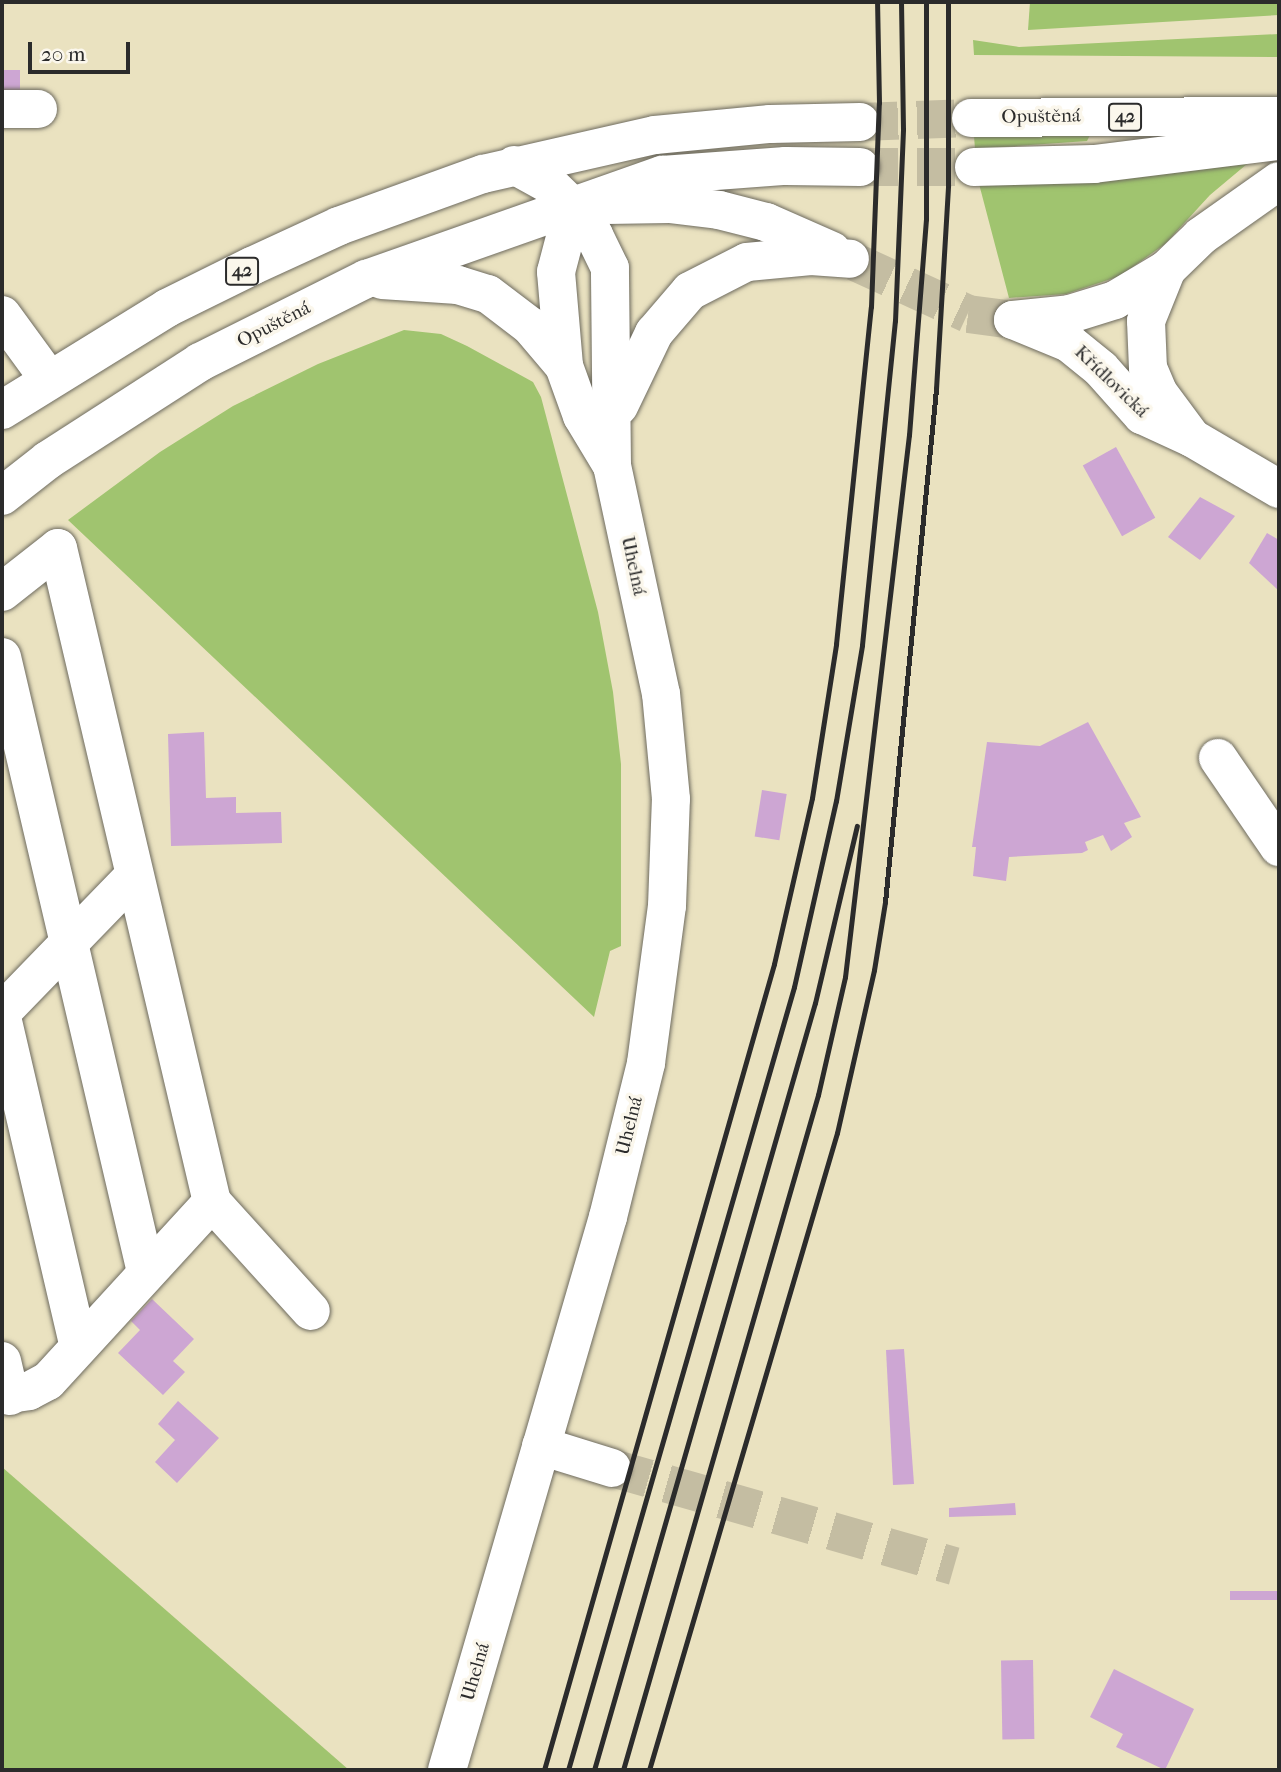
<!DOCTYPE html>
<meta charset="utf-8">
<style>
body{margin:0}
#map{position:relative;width:1281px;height:1772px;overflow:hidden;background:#eae2c0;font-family:"IM FELL French Canon",serif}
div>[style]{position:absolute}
.green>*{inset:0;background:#a0c46f}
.building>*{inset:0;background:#cda6d3;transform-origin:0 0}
.minor-tunnel>*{height:38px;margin-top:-19px;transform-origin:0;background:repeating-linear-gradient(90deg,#c4bda2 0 38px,transparent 0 57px)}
.major-tunnel>*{height:38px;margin-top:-19px;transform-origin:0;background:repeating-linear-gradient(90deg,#c4bda2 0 38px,transparent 0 57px)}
.roads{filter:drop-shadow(0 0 2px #6e6b5f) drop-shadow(0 0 2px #6e6b5f)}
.minor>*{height:38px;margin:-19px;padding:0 19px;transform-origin:19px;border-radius:19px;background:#fff}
.major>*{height:38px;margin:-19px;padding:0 19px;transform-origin:19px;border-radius:19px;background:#fff}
.rail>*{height:5px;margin:-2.5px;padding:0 2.5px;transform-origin:2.5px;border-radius:2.5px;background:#2b2b2b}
span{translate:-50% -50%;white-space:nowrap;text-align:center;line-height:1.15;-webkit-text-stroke:7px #fbf7ec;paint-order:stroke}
.shield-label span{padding:2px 5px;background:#fbf7ec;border:2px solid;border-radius:5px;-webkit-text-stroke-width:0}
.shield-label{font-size:18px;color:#2b2b2b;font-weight:700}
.street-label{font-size:19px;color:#2b2b2b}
.frame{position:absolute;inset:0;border:4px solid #2b2b2b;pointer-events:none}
.scale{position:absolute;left:28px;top:42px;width:102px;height:32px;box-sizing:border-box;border:4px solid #2b2b2b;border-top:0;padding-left:9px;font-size:21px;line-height:24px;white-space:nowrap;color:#2b2b2b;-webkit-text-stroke:5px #fbf7ec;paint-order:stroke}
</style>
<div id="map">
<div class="green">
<div style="clip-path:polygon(1030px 2px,1279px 2px,1279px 15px,1028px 30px)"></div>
<div style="clip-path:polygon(1279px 34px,1279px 57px,974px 55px,973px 40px,1019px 47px)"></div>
<div style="clip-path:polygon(1090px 135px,1087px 141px,975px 149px,974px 136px)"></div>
<div style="clip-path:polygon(1247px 164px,1210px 195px,1165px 244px,1120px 276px,1066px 294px,1009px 298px,978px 180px)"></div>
<div style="clip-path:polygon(404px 330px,441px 334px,467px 346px,533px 382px,541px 397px,598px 612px,613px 692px,621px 764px,621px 946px,610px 951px,594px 1017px,68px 520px,160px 452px,233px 406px,318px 364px)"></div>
<div style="clip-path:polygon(2px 1467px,349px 1770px,2px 1770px)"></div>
</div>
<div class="building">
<div style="left:2px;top:70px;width:18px;height:28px"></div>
<div style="left:1116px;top:447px;width:81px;height:38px;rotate:61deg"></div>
<div style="clip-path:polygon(1200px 497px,1235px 516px,1200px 560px,1168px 537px)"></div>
<div style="clip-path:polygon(1267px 533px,1279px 540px,1279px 591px,1249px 563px)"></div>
<div style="clip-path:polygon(1088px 722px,1141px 817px,1124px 823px,1132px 837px,1111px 851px,1103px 835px,1085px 842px,1088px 850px,1082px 853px,1009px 857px,1006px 881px,973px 876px,976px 847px,972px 847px,987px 742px,1040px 746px)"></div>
<div style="clip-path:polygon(204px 732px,206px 798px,236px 797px,236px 813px,281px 812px,282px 843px,171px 846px,168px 734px)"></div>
<div style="left:762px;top:790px;width:25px;height:47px;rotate:9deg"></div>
<div style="clip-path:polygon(152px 1299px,194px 1339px,173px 1361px,185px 1372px,163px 1395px,118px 1353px,140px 1330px,131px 1321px)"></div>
<div style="clip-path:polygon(904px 1349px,914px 1484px,893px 1485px,886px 1350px)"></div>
<div style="clip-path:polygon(178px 1401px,219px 1438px,177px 1483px,155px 1462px,175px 1440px,158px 1424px)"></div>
<div style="clip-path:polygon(1015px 1503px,1016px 1515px,949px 1517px,949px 1508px)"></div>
<div style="left:1279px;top:1591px;width:9px;height:49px;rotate:90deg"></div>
<div style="left:1033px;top:1660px;width:79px;height:32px;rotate:89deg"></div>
<div style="clip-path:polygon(1114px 1669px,1194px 1709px,1165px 1770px,1116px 1747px,1123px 1734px,1090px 1717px)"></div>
</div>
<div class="minor-tunnel">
<div style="left:612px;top:1468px;width:356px;rotate:16deg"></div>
</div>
<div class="major-tunnel">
<div style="left:860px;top:122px;width:111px;rotate:-2.1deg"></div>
<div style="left:860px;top:167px;width:114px"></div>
<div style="left:855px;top:262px;width:124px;rotate:24.7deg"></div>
<div style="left:968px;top:314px;width:45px;rotate:7.6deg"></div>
</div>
<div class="roads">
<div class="minor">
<div style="left:2px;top:109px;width:36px"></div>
<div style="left:2px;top:315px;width:78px;rotate:53.9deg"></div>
<div style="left:1013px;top:320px;width:61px;rotate:22.3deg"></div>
<div style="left:1069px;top:343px;width:41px;rotate:39.1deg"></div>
<div style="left:1101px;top:369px;width:62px;rotate:48.3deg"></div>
<div style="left:1142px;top:415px;width:55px;rotate:24.7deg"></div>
<div style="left:1192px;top:438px;width:101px;rotate:30.4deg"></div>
<div style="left:2px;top:592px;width:71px;rotate:-38.2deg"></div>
<div style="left:58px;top:548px;width:672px;rotate:76.75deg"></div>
<div style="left:212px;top:1202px;width:147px;rotate:47.8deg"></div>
<div style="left:2px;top:657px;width:632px;rotate:76.82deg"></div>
<div style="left:1218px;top:758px;width:108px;rotate:55.6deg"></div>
<div style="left:2px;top:1012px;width:190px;rotate:-45.9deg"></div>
<div style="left:2px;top:1017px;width:336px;rotate:76.9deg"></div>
<div style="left:2px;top:1361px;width:36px;rotate:77deg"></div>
<div style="left:2px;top:1395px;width:27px;rotate:-8deg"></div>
<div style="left:29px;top:1391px;width:21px;rotate:-28deg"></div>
<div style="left:48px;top:1381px;width:243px;rotate:-47.5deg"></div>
<div style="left:541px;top:1446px;width:74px;rotate:17.2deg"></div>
</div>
<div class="major">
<div style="left:971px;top:118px;width:308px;rotate:-0.4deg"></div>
<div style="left:974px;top:167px;width:120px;rotate:-1.4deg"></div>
<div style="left:1094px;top:164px;width:186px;rotate:-7.1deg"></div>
<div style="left:606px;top:205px;width:63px;rotate:-0.9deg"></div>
<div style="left:669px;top:204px;width:50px;rotate:6.8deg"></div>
<div style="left:719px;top:210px;width:49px;rotate:14.3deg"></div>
<div style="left:766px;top:222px;width:72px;rotate:23.7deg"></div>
<div style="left:573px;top:207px;width:67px;rotate:104.7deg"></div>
<div style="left:556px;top:272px;width:94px;rotate:85.1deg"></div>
<div style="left:564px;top:366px;width:53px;rotate:70.2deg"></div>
<div style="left:582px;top:416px;width:56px;rotate:58.9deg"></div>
<div style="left:1167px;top:269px;width:56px;rotate:112deg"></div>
<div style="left:1146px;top:321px;width:47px;rotate:87.6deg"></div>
<div style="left:1148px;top:368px;width:26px;rotate:67deg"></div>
<div style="left:1158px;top:392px;width:57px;rotate:53.5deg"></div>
<div style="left:382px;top:280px;width:76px;rotate:3.8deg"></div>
<div style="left:458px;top:285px;width:31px;rotate:17deg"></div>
<div style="left:488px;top:294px;width:53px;rotate:37.3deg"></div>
<div style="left:530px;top:326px;width:52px;rotate:49.6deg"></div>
<div style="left:1013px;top:320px;width:57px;rotate:-6deg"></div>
<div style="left:1070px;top:314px;width:47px;rotate:-17.3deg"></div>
<div style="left:1115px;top:300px;width:61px;rotate:-30.8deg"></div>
<div style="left:1167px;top:269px;width:47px;rotate:-44.1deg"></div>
<div style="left:1201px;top:236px;width:95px;rotate:-35.2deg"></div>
<div style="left:619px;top:406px;width:81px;rotate:-64.4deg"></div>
<div style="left:654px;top:333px;width:55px;rotate:-49.4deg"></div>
<div style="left:690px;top:291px;width:64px;rotate:-27deg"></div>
<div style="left:747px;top:262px;width:64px;rotate:-5.4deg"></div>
<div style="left:811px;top:256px;width:39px;rotate:4deg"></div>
<div style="left:2px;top:410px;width:194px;rotate:-31.7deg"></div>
<div style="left:167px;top:308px;width:95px;rotate:-26.3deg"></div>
<div style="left:252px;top:266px;width:96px;rotate:-24.7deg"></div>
<div style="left:339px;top:226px;width:153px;rotate:-19.9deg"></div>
<div style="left:483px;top:174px;width:176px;rotate:-12.8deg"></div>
<div style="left:655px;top:135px;width:116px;rotate:-5.5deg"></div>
<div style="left:770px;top:124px;width:90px;rotate:-1.3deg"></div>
<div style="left:2px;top:496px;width:58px;rotate:-38deg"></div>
<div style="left:48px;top:460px;width:181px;rotate:-32.8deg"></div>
<div style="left:200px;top:362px;width:186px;rotate:-26.6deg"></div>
<div style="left:366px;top:279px;width:314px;rotate:-19.4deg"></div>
<div style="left:662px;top:175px;width:124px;rotate:-4.2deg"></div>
<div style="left:786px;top:166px;width:74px;rotate:0.8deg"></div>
<div style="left:447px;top:1770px;width:576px;rotate:-73.77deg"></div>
<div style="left:608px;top:1217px;width:159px;rotate:-76.1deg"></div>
<div style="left:646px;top:1063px;width:158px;rotate:-82.4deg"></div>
<div style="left:667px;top:906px;width:107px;rotate:-87.9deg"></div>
<div style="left:671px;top:799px;width:105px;rotate:-95.4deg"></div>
<div style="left:661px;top:694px;width:233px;rotate:-102.1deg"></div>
<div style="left:612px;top:466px;width:198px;rotate:-90.6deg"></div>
<div style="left:610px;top:268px;width:37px;rotate:-116deg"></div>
<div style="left:594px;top:235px;width:35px;rotate:-127deg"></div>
<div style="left:573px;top:207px;width:32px;rotate:-136deg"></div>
<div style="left:550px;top:185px;width:41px;rotate:-150.9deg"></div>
</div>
</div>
<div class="rail">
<div style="left:544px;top:1770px;width:838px;rotate:-74.07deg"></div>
<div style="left:774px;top:964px;width:170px;rotate:-77.1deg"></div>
<div style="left:812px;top:798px;width:156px;rotate:-81.1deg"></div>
<div style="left:836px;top:644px;width:339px;rotate:-84.1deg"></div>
<div style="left:871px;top:307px;width:204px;rotate:-87.8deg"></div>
<div style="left:879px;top:103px;width:101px;rotate:-91.1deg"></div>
<div style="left:568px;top:1770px;width:815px;rotate:-73.9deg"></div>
<div style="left:794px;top:987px;width:191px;rotate:-77.3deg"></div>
<div style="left:836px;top:801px;width:158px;rotate:-80.5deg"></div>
<div style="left:862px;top:645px;width:326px;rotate:-84.2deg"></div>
<div style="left:895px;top:321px;width:192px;rotate:-87.6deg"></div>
<div style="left:903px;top:129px;width:127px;rotate:-90.9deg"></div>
<div style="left:594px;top:1770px;width:798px;rotate:-73.93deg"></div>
<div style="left:815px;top:1003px;width:182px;rotate:-76.7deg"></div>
<div style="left:623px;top:1770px;width:703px;rotate:-73.89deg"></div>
<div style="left:818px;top:1095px;width:121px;rotate:-77.1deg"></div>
<div style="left:845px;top:977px;width:546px;rotate:-83.27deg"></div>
<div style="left:909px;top:435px;width:217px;rotate:-85.5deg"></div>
<div style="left:926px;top:219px;width:217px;rotate:-90deg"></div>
<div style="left:649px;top:1770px;width:664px;rotate:-73.56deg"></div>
<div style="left:837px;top:1133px;width:167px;rotate:-77.2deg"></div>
<div style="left:874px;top:970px;width:69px;rotate:-80.8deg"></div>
<div style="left:885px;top:902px;width:516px;rotate:-84.32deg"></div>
<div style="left:936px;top:389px;width:204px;rotate:-86.6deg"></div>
<div style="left:948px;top:185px;width:183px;rotate:-90deg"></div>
</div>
<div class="shield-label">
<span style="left:1125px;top:117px">42</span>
<span style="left:242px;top:271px">42</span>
</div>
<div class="street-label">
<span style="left:1041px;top:117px;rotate:-1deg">Opuštěná</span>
<span style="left:274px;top:325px;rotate:-27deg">Opuštěná</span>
<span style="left:1111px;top:382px;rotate:44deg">Křídlovická</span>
<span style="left:633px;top:566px;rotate:78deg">Uhelná</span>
<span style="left:630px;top:1126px;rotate:-76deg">Uhelná</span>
<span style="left:476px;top:1672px;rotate:-74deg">Uhelná</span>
</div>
<div class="frame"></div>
<div class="scale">20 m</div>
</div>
